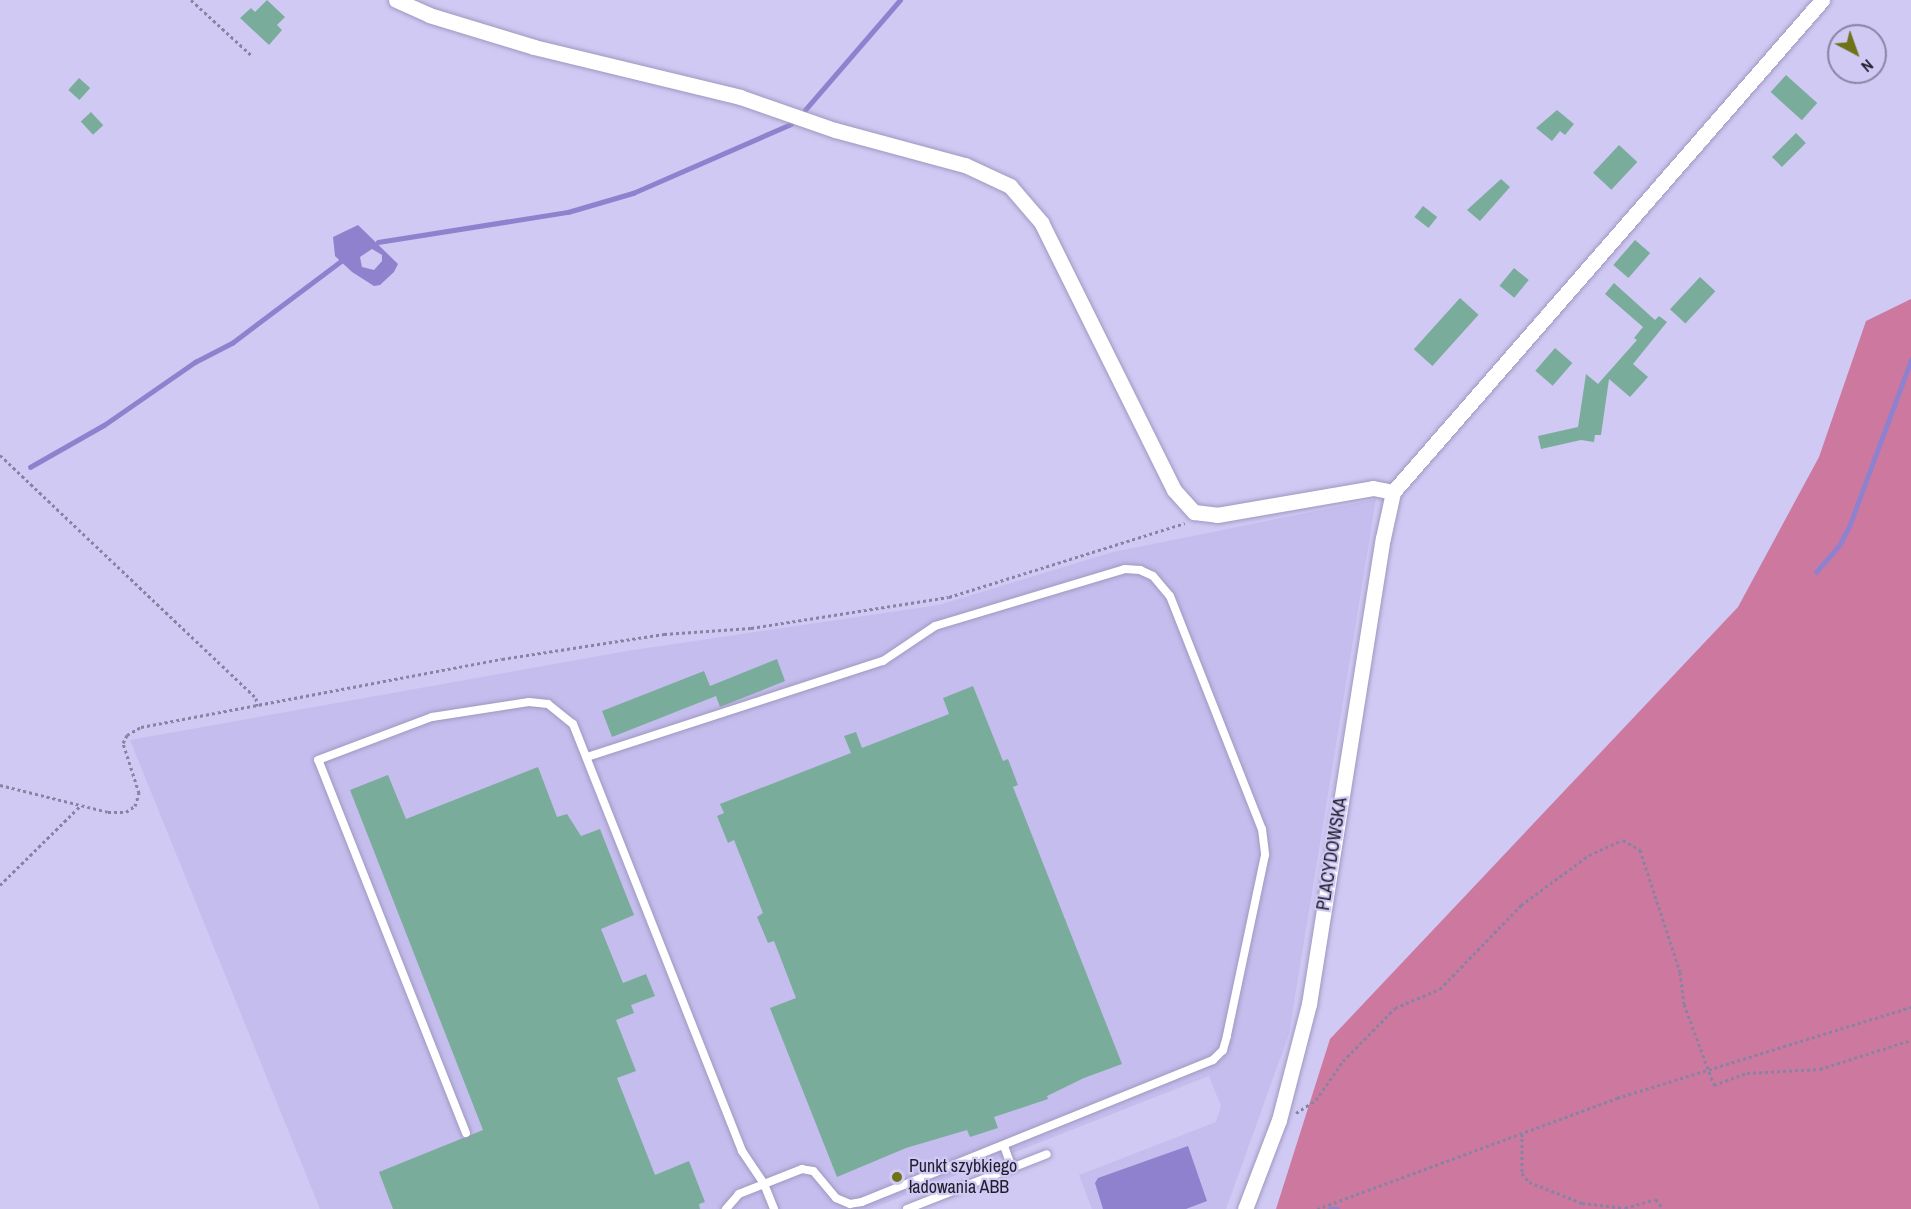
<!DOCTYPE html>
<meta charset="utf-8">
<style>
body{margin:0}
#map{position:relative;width:1911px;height:1209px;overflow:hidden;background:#d0c9f3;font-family:"Archivo Narrow",sans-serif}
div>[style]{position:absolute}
.built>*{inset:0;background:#c5bded}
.forest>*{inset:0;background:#cd799f}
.water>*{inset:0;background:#9081ce}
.stream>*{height:4.5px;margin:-2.25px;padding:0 2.25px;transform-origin:2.25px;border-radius:2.25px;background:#9081ce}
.building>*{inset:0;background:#7aac9c;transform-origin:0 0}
.path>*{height:3px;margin-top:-1.5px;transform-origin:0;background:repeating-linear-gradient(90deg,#8883a2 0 3px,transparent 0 6px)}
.roads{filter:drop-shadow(0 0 2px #9e98c0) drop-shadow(0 0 2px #9e98c0)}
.lane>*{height:8px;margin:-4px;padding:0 4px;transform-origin:4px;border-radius:4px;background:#fff}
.street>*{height:15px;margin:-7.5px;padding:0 7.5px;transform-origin:7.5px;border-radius:7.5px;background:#fff}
.dots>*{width:16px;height:16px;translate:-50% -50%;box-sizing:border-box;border:3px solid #d0c9f3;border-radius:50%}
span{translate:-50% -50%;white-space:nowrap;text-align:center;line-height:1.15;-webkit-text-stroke:4.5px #d0c9f3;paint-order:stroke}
.street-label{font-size:18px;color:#201d2d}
.poi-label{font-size:18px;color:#201d2d}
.left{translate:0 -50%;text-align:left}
.north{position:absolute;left:1827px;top:24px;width:60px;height:60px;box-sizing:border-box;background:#d0c9f3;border:2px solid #8a84a4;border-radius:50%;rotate:139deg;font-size:16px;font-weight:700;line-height:24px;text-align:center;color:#201d2d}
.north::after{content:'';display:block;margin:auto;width:21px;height:27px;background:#6e7218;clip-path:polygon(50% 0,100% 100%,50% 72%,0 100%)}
</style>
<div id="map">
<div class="built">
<div style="clip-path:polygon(1376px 499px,1289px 1034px,1226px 1209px,1092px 1209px,1079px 1175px,1216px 1122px,1221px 1106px,1209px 1076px,870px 1209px,320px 1209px,130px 740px,627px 651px,939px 605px,1113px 552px)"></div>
</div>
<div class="forest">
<div style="clip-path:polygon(1911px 299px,1911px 1209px,1276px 1209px,1330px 1039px,1738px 607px,1819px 457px,1866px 321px)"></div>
</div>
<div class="water">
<div style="clip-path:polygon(evenodd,358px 225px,398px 264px,394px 272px,380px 285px,374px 286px,352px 272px,335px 256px,333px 237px,358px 225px,372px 249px,382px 255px,382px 261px,374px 270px,362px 267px,360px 257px,372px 249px)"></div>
<div style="clip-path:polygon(1188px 1146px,1207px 1201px,1186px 1209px,1103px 1209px,1095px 1183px,1098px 1178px)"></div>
</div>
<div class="stream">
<div style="left:805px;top:110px;width:145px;rotate:-49.2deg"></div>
<div style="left:378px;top:242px;width:192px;rotate:-9deg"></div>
<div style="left:568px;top:212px;width:68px;rotate:-16.3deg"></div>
<div style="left:633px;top:193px;width:172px;rotate:-23.6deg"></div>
<div style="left:30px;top:467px;width:85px;rotate:-29.6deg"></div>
<div style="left:104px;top:425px;width:111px;rotate:-34.7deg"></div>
<div style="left:195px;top:362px;width:42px;rotate:-27.2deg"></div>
<div style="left:232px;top:343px;width:135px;rotate:-36.9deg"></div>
<div style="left:1816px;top:572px;width:37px;rotate:-49deg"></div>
<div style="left:1840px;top:544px;width:22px;rotate:-63deg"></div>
<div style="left:1850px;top:524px;width:175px;rotate:-69.6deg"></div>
<div style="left:1330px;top:1209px;width:8px"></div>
</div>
<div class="building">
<div style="clip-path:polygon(267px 0,285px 17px,277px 25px,282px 30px,269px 45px,240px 18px,251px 8px,255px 12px)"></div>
<div style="left:1786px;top:75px;width:42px;height:23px;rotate:42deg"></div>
<div style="left:79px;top:78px;width:15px;height:16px;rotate:42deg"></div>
<div style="clip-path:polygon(1557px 110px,1574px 124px,1565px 135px,1560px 131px,1552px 141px,1536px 128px)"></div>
<div style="left:91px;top:112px;width:18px;height:14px;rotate:47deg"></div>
<div style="left:1796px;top:133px;width:14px;height:34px;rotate:45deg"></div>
<div style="left:1619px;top:145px;width:25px;height:38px;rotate:43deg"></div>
<div style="clip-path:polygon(1501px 179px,1510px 187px,1480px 221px,1467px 210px)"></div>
<div style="left:1423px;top:206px;width:18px;height:14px;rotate:38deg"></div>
<div style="left:1635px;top:240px;width:20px;height:33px;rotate:41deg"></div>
<div style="left:1514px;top:268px;width:19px;height:23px;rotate:39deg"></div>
<div style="left:1700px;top:277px;width:21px;height:44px;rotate:43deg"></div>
<div style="clip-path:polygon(1614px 283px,1655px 320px,1659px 316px,1667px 322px,1633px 364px,1648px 377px,1630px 397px,1609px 379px,1601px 435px,1595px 435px,1594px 442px,1581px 440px,1541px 449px,1538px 436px,1578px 427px,1586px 374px,1598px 384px,1637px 340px,1634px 338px,1643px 327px,1605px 294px)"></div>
<div style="left:1460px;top:298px;width:25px;height:69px;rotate:42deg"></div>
<div style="left:1555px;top:348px;width:23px;height:30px;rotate:41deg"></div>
<div style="clip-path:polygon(777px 659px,785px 681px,720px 707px,716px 696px,612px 737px,602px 711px,704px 671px,710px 686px)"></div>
<div style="clip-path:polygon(973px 686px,1003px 761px,1008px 759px,1018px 785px,1013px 787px,1122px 1064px,1084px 1078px,1047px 1096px,1048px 1099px,994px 1117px,998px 1128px,970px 1137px,967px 1130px,906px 1148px,837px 1177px,770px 1008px,796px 998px,774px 941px,768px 943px,757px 917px,763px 913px,734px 840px,728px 843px,717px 816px,724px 813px,720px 804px,851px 753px,844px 736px,856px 732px,862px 748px,949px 714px,943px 698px)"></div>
<div style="clip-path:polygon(538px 767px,557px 817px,567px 814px,581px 836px,600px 829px,634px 915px,601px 929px,623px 983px,646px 974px,655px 996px,631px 1005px,634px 1013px,616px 1020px,636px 1071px,617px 1078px,655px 1175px,689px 1161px,705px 1202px,699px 1204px,700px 1209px,393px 1209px,379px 1172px,483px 1130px,350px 790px,388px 775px,406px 819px)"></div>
</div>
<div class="path">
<div style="left:191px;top:0;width:81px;rotate:42.5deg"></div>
<div style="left:0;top:455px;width:353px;rotate:43.5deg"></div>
<div style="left:256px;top:698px;width:8px;rotate:83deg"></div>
<div style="left:0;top:785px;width:111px;rotate:14deg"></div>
<div style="left:108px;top:812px;width:18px"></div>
<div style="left:126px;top:812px;width:11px;rotate:-34deg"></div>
<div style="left:135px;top:806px;width:14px;rotate:-73deg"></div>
<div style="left:139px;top:793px;width:52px;rotate:-107.7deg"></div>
<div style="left:123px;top:743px;width:9px;rotate:-63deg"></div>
<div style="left:127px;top:735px;width:16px;rotate:-30deg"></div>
<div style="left:141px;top:727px;width:367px;rotate:-10.7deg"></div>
<div style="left:502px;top:659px;width:164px;rotate:-8.8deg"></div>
<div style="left:664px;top:634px;width:87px;rotate:-3.9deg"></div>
<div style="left:751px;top:628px;width:200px;rotate:-8.9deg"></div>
<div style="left:949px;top:597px;width:247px;rotate:-17.4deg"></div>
<div style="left:0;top:885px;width:112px;rotate:-44.6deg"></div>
<div style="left:1296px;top:1113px;width:24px;rotate:-33deg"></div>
<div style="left:1316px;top:1100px;width:47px;rotate:-55.3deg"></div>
<div style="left:1343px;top:1061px;width:74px;rotate:-45.5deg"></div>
<div style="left:1395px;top:1008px;width:49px;rotate:-22.9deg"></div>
<div style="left:1440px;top:989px;width:117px;rotate:-46deg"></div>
<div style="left:1521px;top:905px;width:84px;rotate:-36.3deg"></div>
<div style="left:1589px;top:855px;width:37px;rotate:-24deg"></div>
<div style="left:1623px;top:840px;width:20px;rotate:30deg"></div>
<div style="left:1640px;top:850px;width:128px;rotate:71.8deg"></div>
<div style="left:1680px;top:972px;width:32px;rotate:83deg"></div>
<div style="left:1684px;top:1004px;width:86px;rotate:69.7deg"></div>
<div style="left:1714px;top:1085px;width:35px;rotate:-20deg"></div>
<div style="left:1747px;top:1073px;width:73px;rotate:-3.1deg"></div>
<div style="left:1820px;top:1069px;width:96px;rotate:-17.7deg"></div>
<div style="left:1522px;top:1133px;width:40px;rotate:90deg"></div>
<div style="left:1522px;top:1173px;width:11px;rotate:52deg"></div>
<div style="left:1529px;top:1182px;width:57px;rotate:21.6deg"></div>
<div style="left:1582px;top:1203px;width:43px;rotate:6.6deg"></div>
<div style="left:1625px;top:1208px;width:32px;rotate:-16deg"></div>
<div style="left:1656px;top:1199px;width:12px;rotate:55deg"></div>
<div style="left:1317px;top:1209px;width:320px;rotate:-20.3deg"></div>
<div style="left:1617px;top:1098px;width:308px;rotate:-17.2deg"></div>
</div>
<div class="roads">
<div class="lane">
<div style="left:587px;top:757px;width:311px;rotate:-18deg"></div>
<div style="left:883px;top:661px;width:63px;rotate:-33.9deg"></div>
<div style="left:935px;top:626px;width:198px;rotate:-16.7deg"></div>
<div style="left:1125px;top:569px;width:15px;rotate:4deg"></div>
<div style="left:1140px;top:570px;width:14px;rotate:25deg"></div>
<div style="left:1153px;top:576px;width:26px;rotate:50deg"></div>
<div style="left:1170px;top:596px;width:251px;rotate:68.5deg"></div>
<div style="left:1262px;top:829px;width:26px;rotate:83deg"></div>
<div style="left:1265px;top:855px;width:185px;rotate:101.9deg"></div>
<div style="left:1227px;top:1036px;width:15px;rotate:106deg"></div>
<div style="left:1223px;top:1050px;width:14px;rotate:135deg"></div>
<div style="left:1213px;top:1060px;width:379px;rotate:158deg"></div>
<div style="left:862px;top:1202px;width:12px;rotate:171deg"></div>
<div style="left:850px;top:1204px;width:15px;rotate:-157deg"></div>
<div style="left:836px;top:1198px;width:35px;rotate:-130deg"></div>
<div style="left:813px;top:1171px;width:11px;rotate:-170deg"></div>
<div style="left:802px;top:1169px;width:68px;rotate:158.4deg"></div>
<div style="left:739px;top:1194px;width:20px;rotate:131deg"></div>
<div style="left:466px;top:1133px;width:401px;rotate:-111.6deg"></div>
<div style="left:318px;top:760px;width:122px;rotate:-20.7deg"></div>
<div style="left:432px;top:717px;width:98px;rotate:-8.8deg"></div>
<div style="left:529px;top:702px;width:19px;rotate:6deg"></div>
<div style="left:548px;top:704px;width:32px;rotate:39deg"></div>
<div style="left:573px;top:724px;width:459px;rotate:68.4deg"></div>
<div style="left:742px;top:1151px;width:40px;rotate:56deg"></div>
<div style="left:764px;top:1184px;width:27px;rotate:68deg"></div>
<div style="left:1004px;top:1146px;width:23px;rotate:70deg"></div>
<div style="left:907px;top:1209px;width:150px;rotate:-21.4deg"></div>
</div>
<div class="street">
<div style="left:396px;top:0;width:36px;rotate:24deg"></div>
<div style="left:429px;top:15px;width:110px;rotate:16.9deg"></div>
<div style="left:534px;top:47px;width:212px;rotate:13.6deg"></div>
<div style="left:740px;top:97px;width:101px;rotate:19.2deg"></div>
<div style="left:835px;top:130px;width:135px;rotate:15.1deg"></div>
<div style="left:965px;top:165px;width:50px;rotate:25deg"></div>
<div style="left:1010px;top:186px;width:48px;rotate:49.3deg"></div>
<div style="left:1041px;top:222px;width:299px;rotate:63.6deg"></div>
<div style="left:1174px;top:490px;width:30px;rotate:48deg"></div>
<div style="left:1194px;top:512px;width:23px;rotate:7deg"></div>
<div style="left:1217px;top:515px;width:158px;rotate:-9.8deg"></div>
<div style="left:1373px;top:488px;width:20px;rotate:11deg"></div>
<div style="left:1393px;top:492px;width:653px;rotate:-48.91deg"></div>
<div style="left:1245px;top:1209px;width:95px;rotate:-69.1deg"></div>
<div style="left:1279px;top:1120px;width:120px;rotate:-75.5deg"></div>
<div style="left:1309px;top:1004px;width:472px;rotate:-81deg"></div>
<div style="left:1383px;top:538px;width:47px;rotate:-77.7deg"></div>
</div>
</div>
<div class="dots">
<div style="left:897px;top:1177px;background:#6e7218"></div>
</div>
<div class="street-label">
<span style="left:1332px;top:854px;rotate:-81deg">PLACYDOWSKA</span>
</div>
<div class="poi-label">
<span class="left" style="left:909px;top:1177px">Punkt szybkiego<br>ładowania ABB</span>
</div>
<div class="north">N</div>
</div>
